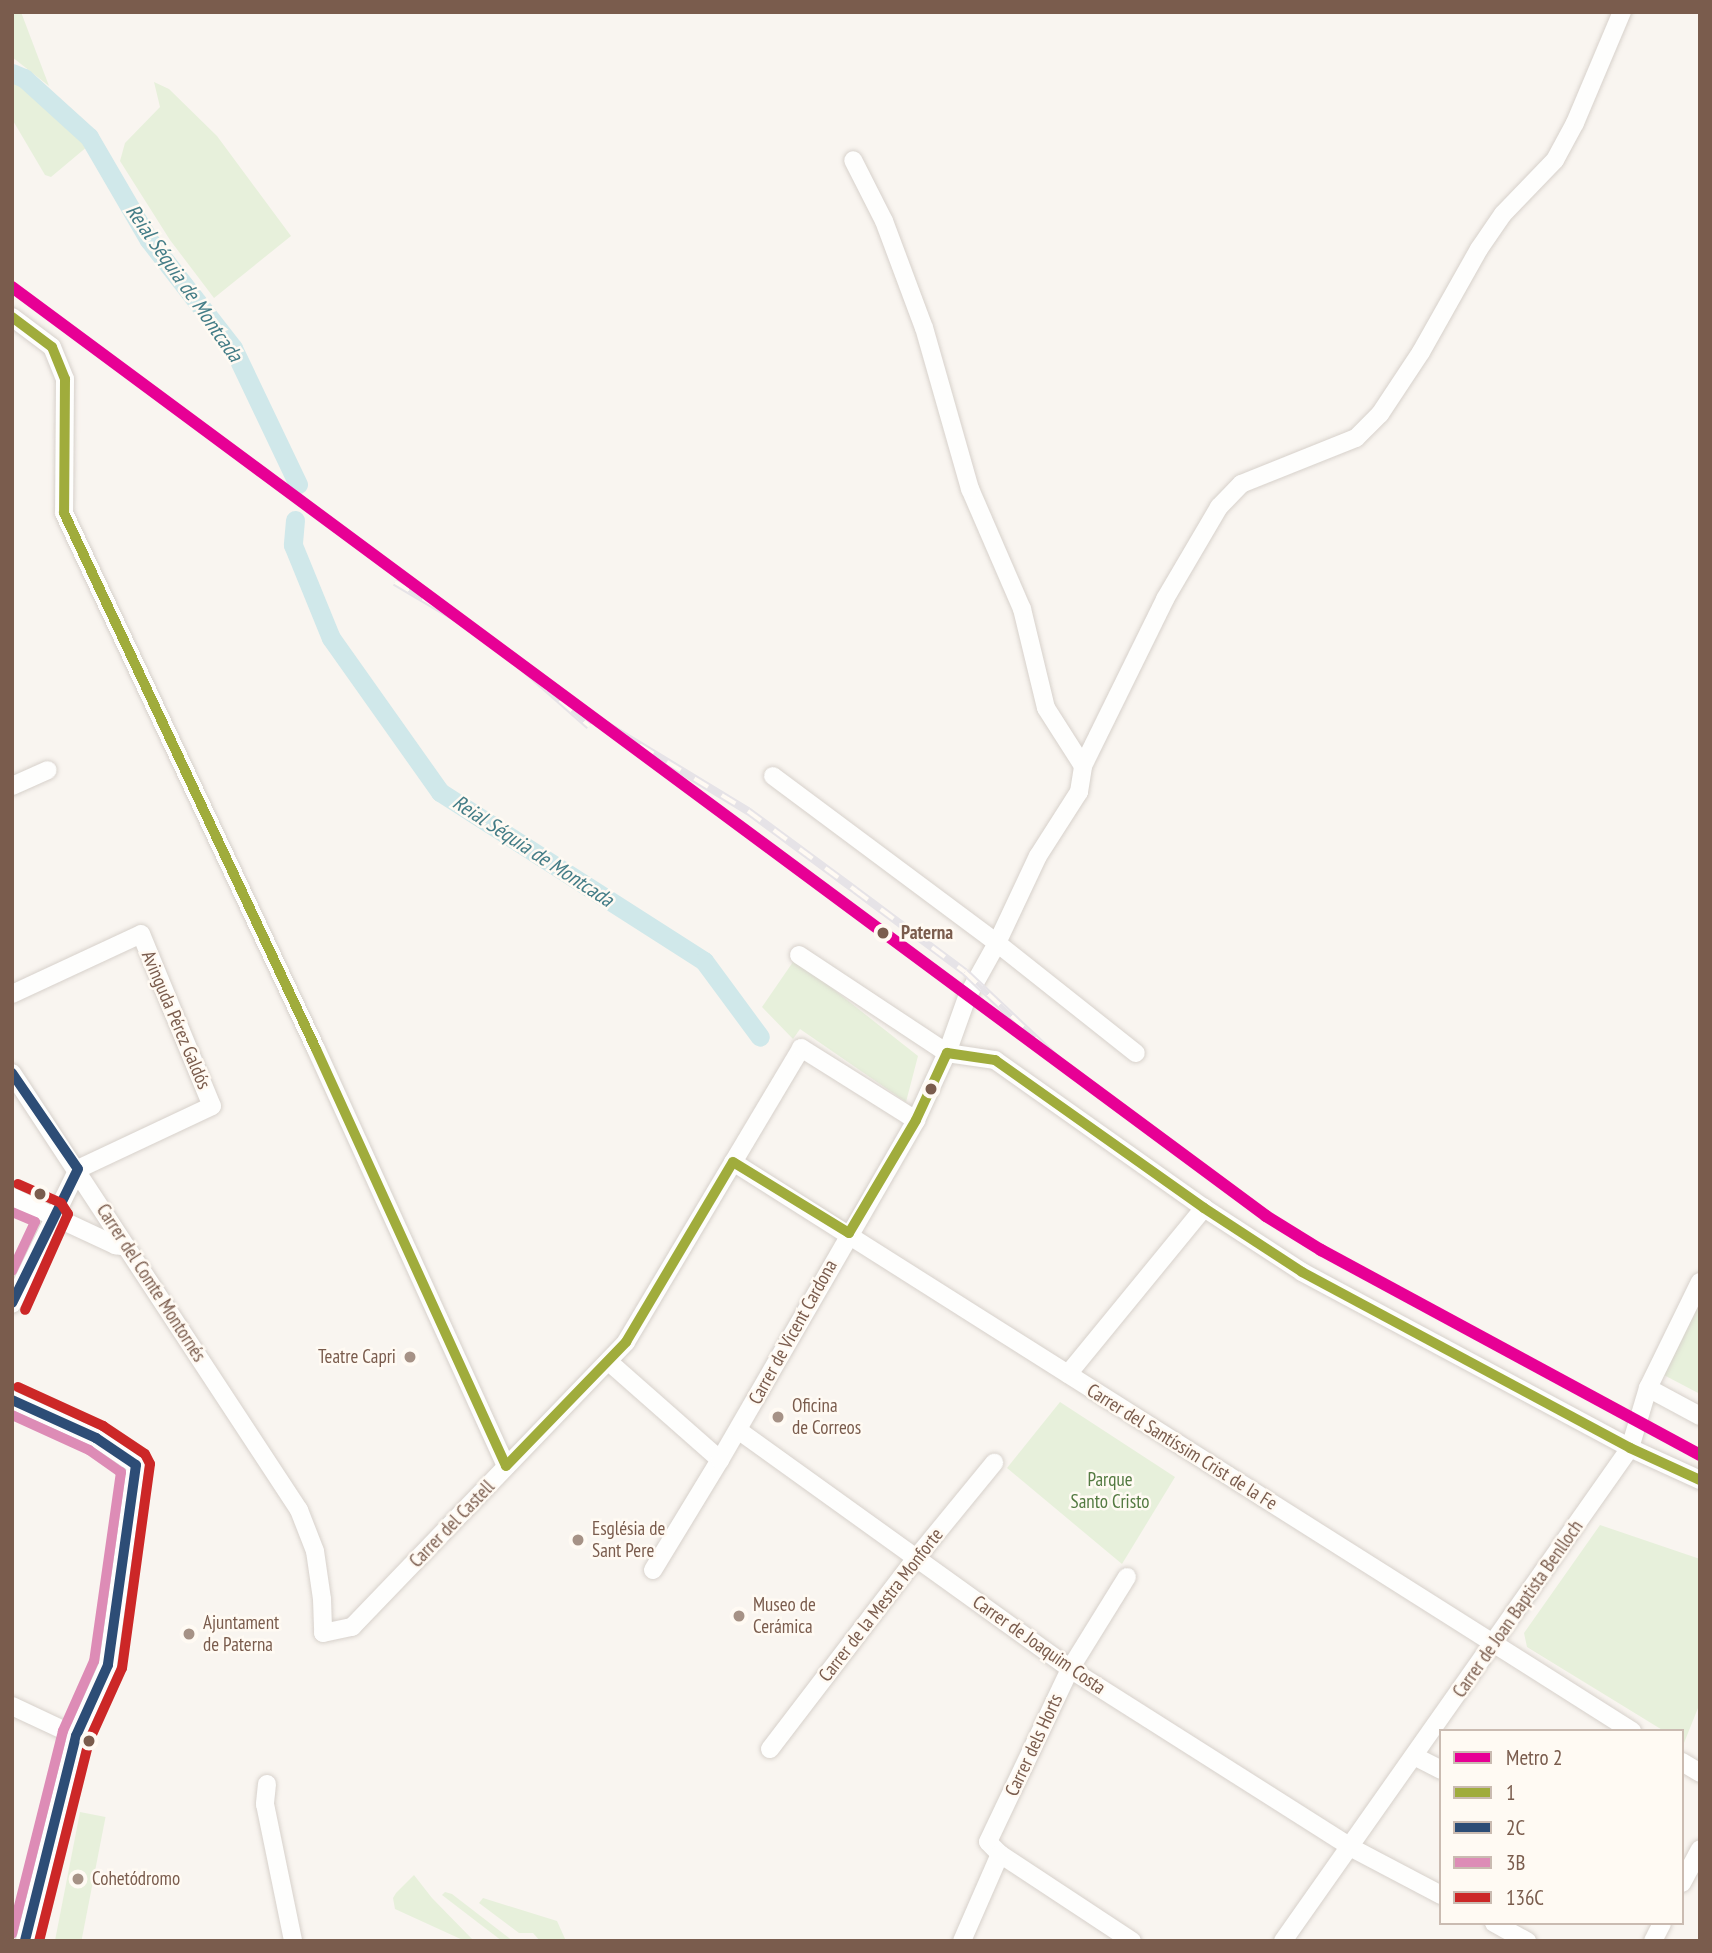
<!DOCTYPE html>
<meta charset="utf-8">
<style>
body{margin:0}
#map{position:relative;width:1712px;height:1953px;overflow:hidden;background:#f9f5f0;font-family:"PT Sans Narrow",sans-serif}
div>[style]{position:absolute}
.green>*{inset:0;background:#e7f0db;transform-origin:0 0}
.canal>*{height:19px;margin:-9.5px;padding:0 9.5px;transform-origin:9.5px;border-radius:9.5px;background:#d0e8ea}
.roads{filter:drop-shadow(0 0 2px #d7d1cb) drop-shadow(0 0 2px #d7d1cb)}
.minor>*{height:18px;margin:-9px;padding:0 9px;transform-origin:9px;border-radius:9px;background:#fefefd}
.rail>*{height:8px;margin-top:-4px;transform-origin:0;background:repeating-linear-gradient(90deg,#fffaf3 0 16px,#e6e3e7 0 32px);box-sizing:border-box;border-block:2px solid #e6e3e7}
.bus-1>*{height:10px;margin:-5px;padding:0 5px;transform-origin:5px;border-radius:5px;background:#a0ac3c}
.bus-2>*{height:10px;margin:-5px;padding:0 5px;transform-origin:5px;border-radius:5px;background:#2d4d76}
.bus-3>*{height:10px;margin:-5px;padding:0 5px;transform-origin:5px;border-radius:5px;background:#dd8cb6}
.bus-4>*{height:10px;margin:-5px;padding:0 5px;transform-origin:5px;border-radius:5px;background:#cc2727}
.metro-1>*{height:12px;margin:-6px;padding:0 6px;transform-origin:6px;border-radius:6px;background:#e70095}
.dots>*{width:19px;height:19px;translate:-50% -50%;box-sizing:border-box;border:4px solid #fffaf3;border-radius:50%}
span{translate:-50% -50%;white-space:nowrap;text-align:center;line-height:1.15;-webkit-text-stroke:5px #fffaf3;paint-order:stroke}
.stop-label{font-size:19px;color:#7a5c4d;font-weight:700}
.left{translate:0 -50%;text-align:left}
.street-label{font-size:19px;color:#7a5c4d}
.poi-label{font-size:19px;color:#7a5c4d}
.right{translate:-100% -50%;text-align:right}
.park-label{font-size:19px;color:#537a41}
.water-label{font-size:21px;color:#437c86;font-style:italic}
.frame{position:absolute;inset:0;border:14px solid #7a5c4d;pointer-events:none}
.legend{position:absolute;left:1439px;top:1729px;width:245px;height:196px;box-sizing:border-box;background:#fffaf3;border:2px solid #cabbb1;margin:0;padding:9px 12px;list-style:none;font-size:21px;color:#7a5c4d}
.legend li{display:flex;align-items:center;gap:14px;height:35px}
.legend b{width:35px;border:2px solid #cabbb1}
</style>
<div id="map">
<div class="green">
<div style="clip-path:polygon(12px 12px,21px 12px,49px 86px,12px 57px)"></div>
<div style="clip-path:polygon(12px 78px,88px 146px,51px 177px,45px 175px,12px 119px)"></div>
<div style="clip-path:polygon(154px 82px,169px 89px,217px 136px,291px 236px,214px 298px,170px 240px,120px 161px,125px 143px,160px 107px)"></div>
<div style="clip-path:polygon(795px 959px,918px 1056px,906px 1102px,800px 1029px,793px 1039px,762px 1007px)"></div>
<div style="clip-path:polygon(1700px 1304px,1700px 1394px,1662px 1374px)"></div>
<div style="clip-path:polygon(1060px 1402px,1175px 1477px,1122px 1564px,1007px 1468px)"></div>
<div style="clip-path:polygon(1600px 1525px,1700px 1559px,1700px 1703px,1684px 1743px,1682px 1731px,1664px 1731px,1527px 1647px,1524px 1633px)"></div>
<div style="left:80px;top:1812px;width:26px;height:132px;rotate:11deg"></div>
<div style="clip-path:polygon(414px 1875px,432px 1898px,474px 1941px,465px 1941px,395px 1909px,393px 1898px,396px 1893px)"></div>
<div style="clip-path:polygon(445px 1892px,452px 1894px,513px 1941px,502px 1941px,442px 1895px)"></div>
<div style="clip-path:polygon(483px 1898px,557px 1921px,566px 1941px,540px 1941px,533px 1933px,519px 1933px,479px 1903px)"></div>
</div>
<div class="canal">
<div style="left:12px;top:73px;width:13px;rotate:23deg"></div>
<div style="left:24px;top:78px;width:88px;rotate:42.2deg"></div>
<div style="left:89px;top:137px;width:119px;rotate:59.8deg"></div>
<div style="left:149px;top:240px;width:137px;rotate:52.1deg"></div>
<div style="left:233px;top:348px;width:151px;rotate:64.5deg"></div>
<div style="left:295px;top:520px;width:25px;rotate:95deg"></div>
<div style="left:293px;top:545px;width:100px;rotate:67.8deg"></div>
<div style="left:331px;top:638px;width:189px;rotate:54.7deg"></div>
<div style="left:440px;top:792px;width:313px;rotate:32.6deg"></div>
<div style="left:704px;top:961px;width:94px;rotate:53.6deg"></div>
</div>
<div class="roads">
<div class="minor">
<div style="left:12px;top:317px;width:50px;rotate:36.9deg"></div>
<div style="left:52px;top:347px;width:35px;rotate:68deg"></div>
<div style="left:65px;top:379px;width:134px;rotate:90.4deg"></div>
<div style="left:64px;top:513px;width:592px;rotate:64.82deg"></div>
<div style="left:316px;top:1049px;width:458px;rotate:65.5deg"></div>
<div style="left:1083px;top:766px;width:186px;rotate:-63.8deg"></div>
<div style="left:1165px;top:599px;width:107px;rotate:-59.6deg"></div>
<div style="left:1219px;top:507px;width:32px;rotate:-46deg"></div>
<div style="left:1241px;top:484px;width:124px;rotate:-21.8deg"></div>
<div style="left:1356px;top:438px;width:34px;rotate:-45deg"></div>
<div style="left:1380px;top:414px;width:74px;rotate:-56.5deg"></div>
<div style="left:1421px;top:352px;width:118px;rotate:-60.6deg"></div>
<div style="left:1479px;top:249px;width:42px;rotate:-55.6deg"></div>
<div style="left:1503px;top:214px;width:75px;rotate:-46.1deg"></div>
<div style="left:1555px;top:160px;width:42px;rotate:-61.6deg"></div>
<div style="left:1575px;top:123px;width:121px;rotate:-67.1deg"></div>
<div style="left:773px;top:776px;width:279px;rotate:36.7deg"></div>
<div style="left:997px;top:943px;width:177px;rotate:38.4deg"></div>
<div style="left:12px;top:786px;width:39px;rotate:-24deg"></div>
<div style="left:799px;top:955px;width:178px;rotate:33.5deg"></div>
<div style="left:947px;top:1053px;width:49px;rotate:8.3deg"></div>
<div style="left:995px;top:1060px;width:256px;rotate:35.3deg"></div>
<div style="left:1204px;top:1208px;width:117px;rotate:33.1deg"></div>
<div style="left:1302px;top:1272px;width:372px;rotate:28.2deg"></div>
<div style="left:1630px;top:1448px;width:77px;rotate:24.6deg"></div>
<div style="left:12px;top:994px;width:142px;rotate:-24.9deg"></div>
<div style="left:141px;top:934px;width:186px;rotate:67.6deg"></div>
<div style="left:212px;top:1106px;width:148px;rotate:154.8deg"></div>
<div style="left:78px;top:1169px;width:150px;rotate:116.1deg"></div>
<div style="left:12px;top:1073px;width:523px;rotate:56.71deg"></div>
<div style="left:299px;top:1510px;width:44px;rotate:68.7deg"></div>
<div style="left:315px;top:1551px;width:49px;rotate:81.7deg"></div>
<div style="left:322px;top:1599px;width:34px;rotate:88deg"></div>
<div style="left:323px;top:1633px;width:30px;rotate:-12deg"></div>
<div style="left:352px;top:1627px;width:395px;rotate:-46.1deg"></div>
<div style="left:626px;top:1342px;width:342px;rotate:-59.2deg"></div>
<div style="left:801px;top:1048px;width:136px;rotate:32.1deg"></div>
<div style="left:733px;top:1162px;width:1064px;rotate:32.33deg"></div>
<div style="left:12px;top:1197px;width:114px;rotate:25deg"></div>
<div style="left:115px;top:1245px;width:12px;rotate:9deg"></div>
<div style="left:609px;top:1362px;width:148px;rotate:41.4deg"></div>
<div style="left:1068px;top:1374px;width:215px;rotate:-50.7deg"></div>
<div style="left:1648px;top:1388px;width:59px;rotate:28.3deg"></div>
<div style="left:12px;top:1400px;width:92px;rotate:24.3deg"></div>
<div style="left:96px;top:1438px;width:48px;rotate:34deg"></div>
<div style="left:136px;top:1465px;width:202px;rotate:98deg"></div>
<div style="left:108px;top:1665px;width:78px;rotate:114.3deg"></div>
<div style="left:76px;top:1736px;width:211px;rotate:104deg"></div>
<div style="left:738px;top:1430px;width:409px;rotate:35.7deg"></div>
<div style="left:1070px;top:1669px;width:332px;rotate:32.4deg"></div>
<div style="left:1350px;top:1847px;width:103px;rotate:27.8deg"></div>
<div style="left:653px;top:1570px;width:129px;rotate:-58.7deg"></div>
<div style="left:720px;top:1460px;width:392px;rotate:-60deg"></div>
<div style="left:916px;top:1120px;width:74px;rotate:-65.2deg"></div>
<div style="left:947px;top:1053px;width:59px;rotate:-70.3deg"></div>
<div style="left:967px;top:997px;width:62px;rotate:-60.9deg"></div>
<div style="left:997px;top:943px;width:96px;rotate:-64.8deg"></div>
<div style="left:1038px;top:856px;width:76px;rotate:-57.4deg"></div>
<div style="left:1079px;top:792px;width:26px;rotate:-81deg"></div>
<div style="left:1083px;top:766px;width:69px;rotate:-122.5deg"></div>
<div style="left:1046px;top:708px;width:102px;rotate:-103.6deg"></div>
<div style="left:1022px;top:609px;width:131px;rotate:-113.4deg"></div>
<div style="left:970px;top:489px;width:167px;rotate:-105.9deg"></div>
<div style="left:924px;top:328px;width:114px;rotate:-110.5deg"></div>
<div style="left:884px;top:221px;width:68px;rotate:-116.9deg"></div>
<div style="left:1127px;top:1577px;width:108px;rotate:121.8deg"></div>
<div style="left:1070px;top:1669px;width:191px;rotate:115.4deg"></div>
<div style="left:988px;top:1842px;width:17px;rotate:45deg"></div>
<div style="left:1000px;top:1854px;width:158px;rotate:33.4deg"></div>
<div style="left:12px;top:1706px;width:71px;rotate:25.1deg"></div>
<div style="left:770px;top:1749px;width:242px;rotate:-52.6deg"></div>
<div style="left:917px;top:1557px;width:122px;rotate:-50.7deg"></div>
<div style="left:1414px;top:1756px;width:30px;rotate:27deg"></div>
<div style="left:1682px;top:1762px;width:21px;rotate:31deg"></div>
<div style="left:267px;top:1784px;width:20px;rotate:96deg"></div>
<div style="left:265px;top:1804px;width:140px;rotate:78.4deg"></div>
<div style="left:1682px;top:1883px;width:38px;rotate:-62deg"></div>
<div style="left:1494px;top:1923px;width:38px;rotate:29deg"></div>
<div style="left:962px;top:1941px;width:95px;rotate:-66.4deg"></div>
<div style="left:1283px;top:1941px;width:603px;rotate:-54.86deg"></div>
<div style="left:1630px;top:1448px;width:63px;rotate:-73.3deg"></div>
<div style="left:1648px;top:1388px;width:118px;rotate:-63.9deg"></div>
<div style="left:1653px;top:1941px;width:20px;rotate:-63deg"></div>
</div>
</div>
<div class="rail">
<div style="left:395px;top:582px;width:82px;rotate:30.6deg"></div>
<div style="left:512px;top:658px;width:103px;rotate:41.4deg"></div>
<div style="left:585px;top:712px;width:191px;rotate:31.3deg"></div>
<div style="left:748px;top:811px;width:133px;rotate:36.4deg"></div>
<div style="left:855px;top:890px;width:137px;rotate:36.7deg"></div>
<div style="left:965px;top:972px;width:129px;rotate:43.4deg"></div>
<div style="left:1059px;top:1061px;width:52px;rotate:39.5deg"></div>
</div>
<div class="bus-1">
<div style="left:12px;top:317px;width:50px;rotate:36.9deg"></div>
<div style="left:52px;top:347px;width:35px;rotate:68deg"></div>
<div style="left:65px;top:379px;width:134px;rotate:90.4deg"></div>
<div style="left:64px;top:513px;width:592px;rotate:64.82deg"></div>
<div style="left:316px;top:1049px;width:458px;rotate:65.5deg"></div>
<div style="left:506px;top:1466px;width:173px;rotate:-45.9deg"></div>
<div style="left:626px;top:1342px;width:209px;rotate:-59.3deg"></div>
<div style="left:733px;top:1162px;width:136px;rotate:31.5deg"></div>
<div style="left:849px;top:1233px;width:131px;rotate:-59.3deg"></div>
<div style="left:916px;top:1120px;width:74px;rotate:-65.2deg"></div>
<div style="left:947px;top:1053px;width:49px;rotate:8.3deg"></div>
<div style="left:995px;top:1060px;width:256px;rotate:35.3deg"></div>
<div style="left:1204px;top:1208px;width:117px;rotate:33.1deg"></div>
<div style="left:1302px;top:1272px;width:372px;rotate:28.2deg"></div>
<div style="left:1630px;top:1448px;width:77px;rotate:24.6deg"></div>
</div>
<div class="bus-2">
<div style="left:12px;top:1073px;width:116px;rotate:55.5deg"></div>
<div style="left:78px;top:1169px;width:149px;rotate:116.2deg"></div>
<div style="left:12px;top:1400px;width:92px;rotate:24.3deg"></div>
<div style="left:96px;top:1438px;width:48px;rotate:34deg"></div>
<div style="left:136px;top:1465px;width:202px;rotate:98deg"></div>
<div style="left:108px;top:1665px;width:78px;rotate:114.3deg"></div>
<div style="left:76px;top:1736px;width:211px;rotate:104deg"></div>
</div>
<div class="bus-3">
<div style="left:12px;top:1212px;width:25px;rotate:23deg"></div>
<div style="left:35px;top:1222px;width:54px;rotate:115.1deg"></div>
<div style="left:12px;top:1415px;width:85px;rotate:24.4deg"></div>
<div style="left:89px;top:1450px;width:39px;rotate:35deg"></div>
<div style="left:121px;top:1472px;width:191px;rotate:98.1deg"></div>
<div style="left:94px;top:1661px;width:77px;rotate:113.9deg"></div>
<div style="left:63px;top:1731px;width:209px;rotate:104.1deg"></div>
</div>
<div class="bus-4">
<div style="left:18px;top:1184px;width:47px;rotate:23.8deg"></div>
<div style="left:61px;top:1203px;width:13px;rotate:58deg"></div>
<div style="left:68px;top:1214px;width:105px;rotate:114.1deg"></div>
<div style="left:18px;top:1387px;width:94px;rotate:24.6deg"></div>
<div style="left:103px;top:1426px;width:50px;rotate:33.7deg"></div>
<div style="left:145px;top:1454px;width:11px;rotate:63deg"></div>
<div style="left:150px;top:1464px;width:206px;rotate:97.8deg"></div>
<div style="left:122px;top:1668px;width:80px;rotate:114.3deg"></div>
<div style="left:89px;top:1741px;width:206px;rotate:104deg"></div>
</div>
<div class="metro-1">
<div style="left:12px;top:287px;width:1561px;rotate:36.53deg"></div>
<div style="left:1266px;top:1216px;width:65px;rotate:31.7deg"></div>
<div style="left:1321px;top:1250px;width:431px;rotate:28.4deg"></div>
</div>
<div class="dots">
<div style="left:883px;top:933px;background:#7a5c4d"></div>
<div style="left:931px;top:1089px;background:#7a5c4d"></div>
<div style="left:40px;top:1194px;background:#7a5c4d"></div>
<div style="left:410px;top:1357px;background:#a69286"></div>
<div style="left:778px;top:1417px;background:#a69286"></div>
<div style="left:578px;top:1540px;background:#a69286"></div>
<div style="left:739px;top:1616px;background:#a69286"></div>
<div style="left:189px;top:1634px;background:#a69286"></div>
<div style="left:89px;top:1741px;background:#7a5c4d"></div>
<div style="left:78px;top:1879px;background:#a69286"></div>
</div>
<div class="stop-label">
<span class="left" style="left:901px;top:933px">Paterna</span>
</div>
<div class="street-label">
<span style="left:176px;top:1020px;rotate:67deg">Avinguda Pérez Galdós</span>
<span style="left:151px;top:1283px;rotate:57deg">Carrer del Comte Montornés</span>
<span style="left:793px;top:1332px;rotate:-61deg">Carrer de Vicent Cardona</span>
<span style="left:1182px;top:1447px;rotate:32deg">Carrer del Santíssim Crist de la Fe</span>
<span style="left:452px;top:1524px;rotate:-46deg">Carrer del Castell</span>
<span style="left:881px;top:1605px;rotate:-52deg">Carrer de la Mestra Monforte</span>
<span style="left:1518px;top:1609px;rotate:-55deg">Carrer de Joan Baptista Benlloch</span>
<span style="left:1039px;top:1645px;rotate:35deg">Carrer de Joaquim Costa</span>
<span style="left:1034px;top:1745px;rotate:-65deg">Carrer dels Horts</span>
</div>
<div class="poi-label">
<span class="right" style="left:396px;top:1357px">Teatre Capri</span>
<span class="left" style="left:792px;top:1417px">Oficina<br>de Correos</span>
<span class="left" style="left:592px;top:1540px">Església de<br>Sant Pere</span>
<span class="left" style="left:753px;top:1616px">Museo de<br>Cerámica</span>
<span class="left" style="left:203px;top:1634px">Ajuntament<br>de Paterna</span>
<span class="left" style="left:92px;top:1879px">Cohetódromo</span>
</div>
<div class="park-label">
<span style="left:1110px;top:1491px">Parque<br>Santo Cristo</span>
</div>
<div class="water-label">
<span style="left:184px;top:283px;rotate:55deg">Reial Séquia de Montcada</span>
<span style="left:533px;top:851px;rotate:33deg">Reial Séquia de Montcada</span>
</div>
<div class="frame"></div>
<ul class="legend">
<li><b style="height:9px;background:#e70095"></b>Metro 2</li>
<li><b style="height:9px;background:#a0ac3c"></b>1</li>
<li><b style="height:9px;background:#2d4d76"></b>2C</li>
<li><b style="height:9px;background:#dd8cb6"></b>3B</li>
<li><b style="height:9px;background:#cc2727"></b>136C</li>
</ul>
</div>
